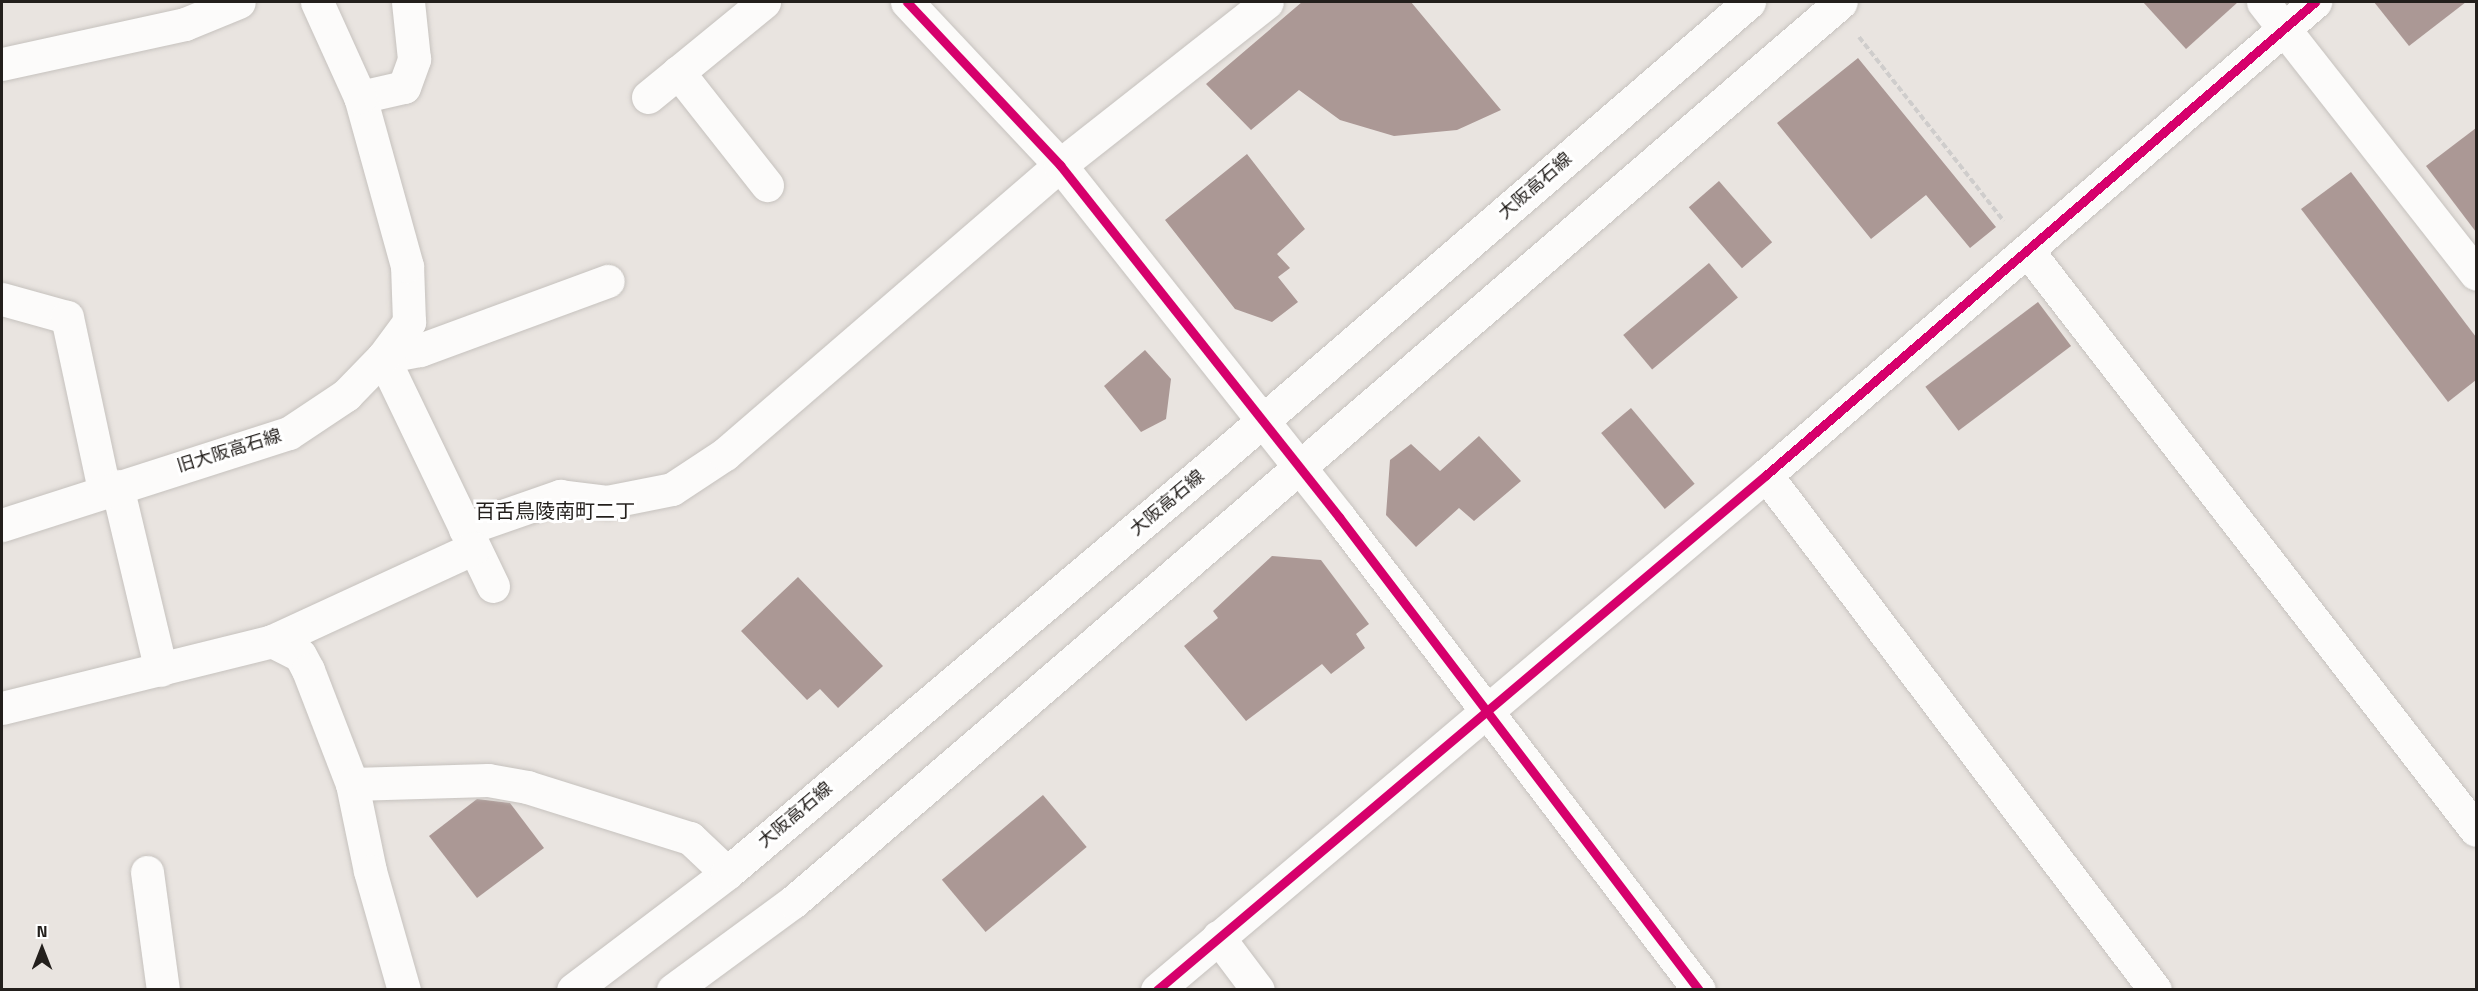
<!DOCTYPE html>
<meta charset="utf-8">
<style>
body{margin:0}
#map{position:relative;width:2478px;height:991px;overflow:hidden;background:#e9e4e0;font-family:"Titillium Web","Noto Sans JP",sans-serif}
div>[style]{position:absolute}
.building>*{inset:0;background:#ab9895;transform-origin:0 0}
.path>*{height:4px;margin-top:-2px;transform-origin:0;background:repeating-linear-gradient(90deg,#cfcdcc 0 6px,transparent 0 9px)}
.roads{filter:drop-shadow(0 0 2px #c6c2be) drop-shadow(0 0 2px #c6c2be)}
.minor>*{height:33px;margin:-16.5px;padding:0 16.5px;transform-origin:16.5px;border-radius:16.5px;background:#fcfbfa}
.major>*{height:33px;margin:-16.5px;padding:0 16.5px;transform-origin:16.5px;border-radius:16.5px;background:#fcfbfa}
.cycleway>*{height:9px;margin:-4.5px;padding:0 4.5px;transform-origin:4.5px;border-radius:4.5px;background:#d6006c}
span{translate:-50% -50%;white-space:nowrap;text-align:center;line-height:1.15;-webkit-text-stroke:6px #fff;paint-order:stroke}
.street-label{font-size:18px;color:#231f1c}
.neighbourhood-label{font-size:20px;color:#231f1c}
.frame{position:absolute;inset:0;border:3px solid #231f1c;pointer-events:none}
.north{position:absolute;left:12px;top:919px;width:60px;height:60px;-webkit-text-stroke:4px #fff;paint-order:stroke;rotate:0deg;font-size:16px;font-weight:700;line-height:24px;text-align:center;color:#231f1c}
.north::after{content:'';display:block;margin:auto;width:21px;height:27px;background:#231f1c;clip-path:polygon(50% 0,100% 100%,50% 72%,0 100%)}
</style>
<div id="map">
<div class="building">
<div style="clip-path:polygon(1302px 2px,1411px 2px,1501px 110px,1457px 130px,1394px 136px,1340px 120px,1299px 90px,1251px 130px,1206px 84px)"></div>
<div style="clip-path:polygon(2143px 2px,2238px 2px,2186px 49px)"></div>
<div style="clip-path:polygon(2374px 2px,2466px 2px,2409px 46px)"></div>
<div style="clip-path:polygon(1858px 58px,1996px 227px,1970px 248px,1926px 195px,1871px 239px,1777px 123px)"></div>
<div style="clip-path:polygon(2476px 128px,2476px 232px,2426px 166px)"></div>
<div style="clip-path:polygon(1247px 154px,1305px 229px,1277px 254px,1290px 268px,1278px 277px,1298px 302px,1272px 322px,1235px 309px,1165px 220px)"></div>
<div style="clip-path:polygon(2351px 172px,2476px 337px,2476px 380px,2448px 402px,2301px 209px)"></div>
<div style="left:1719px;top:181px;width:81px;height:40px;rotate:49deg"></div>
<div style="left:1709px;top:263px;width:45px;height:112px;rotate:50deg"></div>
<div style="left:2038px;top:302px;width:55px;height:141px;rotate:53deg"></div>
<div style="clip-path:polygon(1145px 350px,1171px 379px,1166px 419px,1141px 432px,1104px 386px)"></div>
<div style="left:1631px;top:408px;width:99px;height:39px;rotate:50deg"></div>
<div style="clip-path:polygon(1479px 436px,1521px 481px,1474px 521px,1459px 508px,1416px 547px,1386px 515px,1390px 460px,1411px 444px,1440px 471px)"></div>
<div style="clip-path:polygon(1272px 556px,1321px 560px,1369px 624px,1356px 634px,1365px 648px,1331px 674px,1322px 664px,1246px 721px,1184px 646px,1218px 618px,1213px 611px)"></div>
<div style="clip-path:polygon(798px 577px,883px 666px,838px 708px,820px 689px,807px 700px,741px 631px)"></div>
<div style="left:1043px;top:795px;width:68px;height:132px;rotate:50deg"></div>
<div style="clip-path:polygon(477px 799px,510px 803px,544px 848px,477px 898px,429px 836px)"></div>
</div>
<div class="path">
<div style="left:1859px;top:37px;width:234px;rotate:51.8deg"></div>
</div>
<div class="roads">
<div class="minor">
<div style="left:907px;top:2px;width:224px;rotate:46.8deg"></div>
<div style="left:1060px;top:165px;width:449px;rotate:51.6deg"></div>
<div style="left:1339px;top:517px;width:594px;rotate:52.73deg"></div>
<div style="left:2263px;top:2px;width:345px;rotate:51.9deg"></div>
<div style="left:2px;top:64px;width:187px;rotate:-12.3deg"></div>
<div style="left:185px;top:24px;width:58px;rotate:-22.2deg"></div>
<div style="left:678px;top:72px;width:144px;rotate:51.8deg"></div>
<div style="left:360px;top:97px;width:45px;rotate:-12.8deg"></div>
<div style="left:404px;top:87px;width:30px;rotate:-70deg"></div>
<div style="left:414px;top:59px;width:57px;rotate:-96deg"></div>
<div style="left:648px;top:97px;width:150px;rotate:-39.3deg"></div>
<div style="left:2027px;top:250px;width:733px;rotate:52.26deg"></div>
<div style="left:2px;top:299px;width:67px;rotate:15.5deg"></div>
<div style="left:67px;top:317px;width:177px;rotate:77.9deg"></div>
<div style="left:1766px;top:475px;width:645px;rotate:52.93deg"></div>
<div style="left:117px;top:486px;width:189px;rotate:76.6deg"></div>
<div style="left:465px;top:529px;width:101px;rotate:-19.2deg"></div>
<div style="left:560px;top:496px;width:47px;rotate:7.3deg"></div>
<div style="left:607px;top:502px;width:66px;rotate:-11.3deg"></div>
<div style="left:672px;top:489px;width:64px;rotate:-33.4deg"></div>
<div style="left:725px;top:454px;width:442px;rotate:-40.8deg"></div>
<div style="left:1060px;top:165px;width:263px;rotate:-38.2deg"></div>
<div style="left:493px;top:586px;width:254px;rotate:-115.7deg"></div>
<div style="left:383px;top:357px;width:38px;rotate:-11deg"></div>
<div style="left:420px;top:350px;width:200px;rotate:-20.2deg"></div>
<div style="left:272px;top:641px;width:222px;rotate:-24.7deg"></div>
<div style="left:2px;top:708px;width:278px;rotate:-13.9deg"></div>
<div style="left:272px;top:641px;width:31px;rotate:27deg"></div>
<div style="left:300px;top:655px;width:17px;rotate:62deg"></div>
<div style="left:308px;top:670px;width:122px;rotate:68.9deg"></div>
<div style="left:352px;top:784px;width:136px;rotate:-1.7deg"></div>
<div style="left:488px;top:780px;width:40px;rotate:10deg"></div>
<div style="left:527px;top:787px;width:171px;rotate:17.4deg"></div>
<div style="left:690px;top:838px;width:51px;rotate:43.4deg"></div>
<div style="left:352px;top:784px;width:89px;rotate:78.3deg"></div>
<div style="left:370px;top:871px;width:124px;rotate:74.1deg"></div>
<div style="left:147px;top:872px;width:119px;rotate:82.3deg"></div>
<div style="left:1218px;top:937px;width:66px;rotate:53deg"></div>
<div style="left:1157px;top:990px;width:798px;rotate:-40.22deg"></div>
<div style="left:1766px;top:475px;width:725px;rotate:-40.75deg"></div>
</div>
<div class="major">
<div style="left:2px;top:525px;width:301px;rotate:-17.8deg"></div>
<div style="left:289px;top:433px;width:69px;rotate:-33.7deg"></div>
<div style="left:346px;top:395px;width:53px;rotate:-45.8deg"></div>
<div style="left:383px;top:357px;width:44px;rotate:-53.4deg"></div>
<div style="left:409px;top:322px;width:56px;rotate:-92deg"></div>
<div style="left:407px;top:266px;width:175px;rotate:-105.5deg"></div>
<div style="left:360px;top:97px;width:104px;rotate:-114.4deg"></div>
<div style="left:573px;top:990px;width:193px;rotate:-37.2deg"></div>
<div style="left:727px;top:873px;width:641px;rotate:-40.13deg"></div>
<div style="left:1217px;top:460px;width:702px;rotate:-40.73deg"></div>
<div style="left:673px;top:990px;width:149px;rotate:-36.3deg"></div>
<div style="left:793px;top:902px;width:1381px;rotate:-40.66deg"></div>
</div>
</div>
<div class="cycleway">
<div style="left:907px;top:2px;width:224px;rotate:46.8deg"></div>
<div style="left:1060px;top:165px;width:449px;rotate:51.6deg"></div>
<div style="left:1339px;top:517px;width:594px;rotate:52.73deg"></div>
<div style="left:1157px;top:990px;width:798px;rotate:-40.22deg"></div>
<div style="left:1766px;top:475px;width:725px;rotate:-40.75deg"></div>
</div>
<div class="street-label">
<span style="left:1535px;top:186px;rotate:-41deg">大阪高石線</span>
<span style="left:229px;top:451px;rotate:-17deg">旧大阪高石線</span>
<span style="left:1167px;top:503px;rotate:-40deg">大阪高石線</span>
<span style="left:795px;top:815px;rotate:-40deg">大阪高石線</span>
</div>
<div class="neighbourhood-label">
<span style="left:555px;top:510px">百舌鳥陵南町二丁</span>
</div>
<div class="frame"></div>
<div class="north">N</div>
</div>
